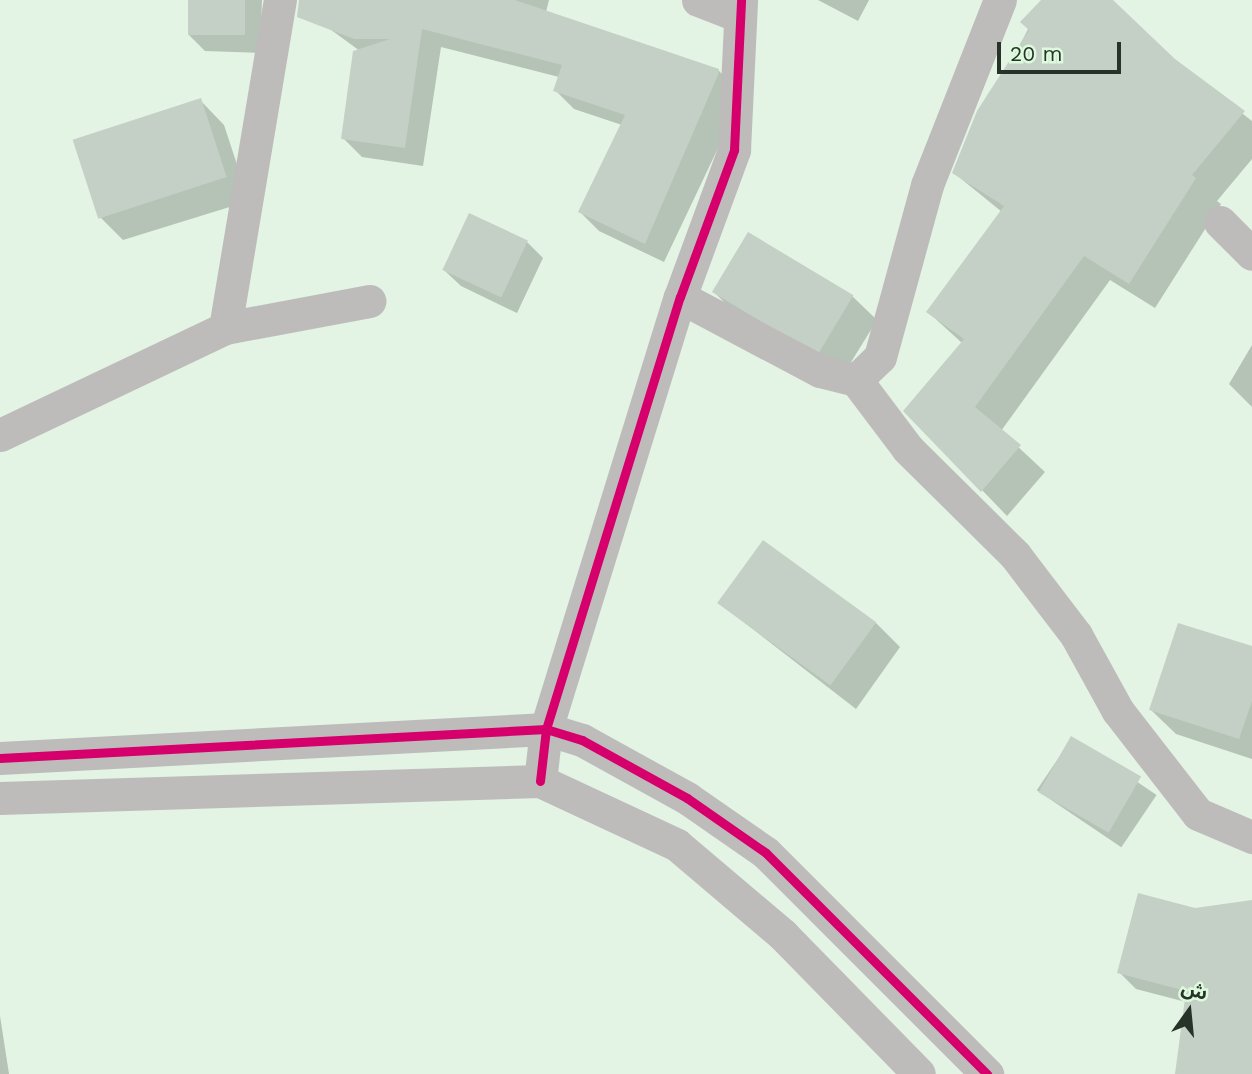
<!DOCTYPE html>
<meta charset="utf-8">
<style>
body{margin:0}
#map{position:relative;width:1252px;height:1074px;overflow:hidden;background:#e3f3e4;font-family:"Work Sans","Noto Sans Arabic",sans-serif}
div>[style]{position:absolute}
.shadow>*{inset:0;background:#0003;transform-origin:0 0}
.building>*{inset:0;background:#c4d0c5;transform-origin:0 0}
.street>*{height:33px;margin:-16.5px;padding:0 16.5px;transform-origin:16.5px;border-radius:16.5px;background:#bebcbb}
.cycleway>*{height:9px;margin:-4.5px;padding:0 4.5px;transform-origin:4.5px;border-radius:4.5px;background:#d6006c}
span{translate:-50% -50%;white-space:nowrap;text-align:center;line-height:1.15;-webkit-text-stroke:7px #ddf9de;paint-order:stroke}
.north{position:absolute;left:1154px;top:976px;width:70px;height:70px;-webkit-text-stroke:5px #ddf9de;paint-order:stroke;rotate:15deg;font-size:19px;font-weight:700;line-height:28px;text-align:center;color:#273228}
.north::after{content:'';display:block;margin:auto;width:24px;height:32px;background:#273228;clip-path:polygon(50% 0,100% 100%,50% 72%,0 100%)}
.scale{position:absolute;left:997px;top:42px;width:124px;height:32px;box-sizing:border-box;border:4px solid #273228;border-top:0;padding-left:9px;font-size:21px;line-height:24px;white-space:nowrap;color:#273228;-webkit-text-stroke:5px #ddf9de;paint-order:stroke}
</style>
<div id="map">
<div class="shadow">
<div style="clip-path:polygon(189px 0,262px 0,260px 53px,205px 51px,189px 35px)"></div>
<div style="clip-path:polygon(329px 0,549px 0,546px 12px,718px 70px,737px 89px,720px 144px,664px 262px,599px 231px,580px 212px,622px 125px,574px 109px,555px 90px,559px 77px,441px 47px,423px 166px,362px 157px,343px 138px,360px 51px,323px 24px)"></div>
<div style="clip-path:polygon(818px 0,869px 0,858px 21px)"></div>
<div style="clip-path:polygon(1043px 0,1110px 0,1174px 61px,1252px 121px,1252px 159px,1217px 201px,1221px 204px,1155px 308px,1110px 280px,1001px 431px,1045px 472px,1007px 516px,906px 411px,962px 343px,928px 312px,1002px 212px,954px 173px)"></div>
<div style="clip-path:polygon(200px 100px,224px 125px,249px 201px,123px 240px,99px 216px)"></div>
<div style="clip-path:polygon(527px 242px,543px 258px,517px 313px,461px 286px,444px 270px)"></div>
<div style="clip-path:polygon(714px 292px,852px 296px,877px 320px,845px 372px,738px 316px)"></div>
<div style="clip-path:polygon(1252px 345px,1252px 407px,1229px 384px)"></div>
<div style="clip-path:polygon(719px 603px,876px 623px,900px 647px,856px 709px)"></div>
<div style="clip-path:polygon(1252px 648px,1252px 759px,1176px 734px,1151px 710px)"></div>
<div style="left:1072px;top:738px;width:102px;height:63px;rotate:34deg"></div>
<div style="clip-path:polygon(1252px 901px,1252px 1074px,1177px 1074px,1186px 1002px,1136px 989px,1119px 972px,1195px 910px)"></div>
<div style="clip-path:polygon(0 1016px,9px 1074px,0 1074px)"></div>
</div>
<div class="building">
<div style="left:188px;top:0;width:57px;height:35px"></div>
<div style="clip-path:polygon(299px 0,515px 0,719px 69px,718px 75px,645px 244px,578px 212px,625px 115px,553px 91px,562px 65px,422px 29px,405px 148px,341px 139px,353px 51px,390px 39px,354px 39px,297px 17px)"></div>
<div style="clip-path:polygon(1041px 0,1113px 0,1175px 59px,1245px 111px,1192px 175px,1196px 178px,1129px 284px,1084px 256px,975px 407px,1021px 445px,981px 492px,903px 411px,964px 339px,926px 312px,1004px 206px,952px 173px,977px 111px,1029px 30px,1020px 22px)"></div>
<div style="left:201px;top:98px;width:83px;height:135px;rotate:72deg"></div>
<div style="left:469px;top:213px;width:65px;height:63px;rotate:25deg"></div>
<div style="left:748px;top:232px;width:123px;height:70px;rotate:31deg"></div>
<div style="left:763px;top:540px;width:140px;height:78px;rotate:36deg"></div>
<div style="clip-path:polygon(1178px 623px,1252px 646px,1252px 701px,1239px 739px,1149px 710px)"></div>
<div style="left:1071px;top:736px;width:81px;height:65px;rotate:30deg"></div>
<div style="clip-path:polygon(1138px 893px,1195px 908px,1252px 900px,1252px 1074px,1175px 1074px,1186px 991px,1117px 973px)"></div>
</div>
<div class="street">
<div style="left:698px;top:0;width:44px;rotate:21.3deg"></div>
<div style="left:1220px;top:222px;width:45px;rotate:45deg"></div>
<div style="left:680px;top:297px;width:158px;rotate:27.9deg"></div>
<div style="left:820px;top:371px;width:37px;rotate:14deg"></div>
<div style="left:856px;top:380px;width:33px;rotate:-44deg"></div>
<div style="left:880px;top:357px;width:178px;rotate:-74.7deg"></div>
<div style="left:927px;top:185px;width:199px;rotate:-68.5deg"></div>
<div style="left:225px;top:328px;width:333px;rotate:-80.5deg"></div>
<div style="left:856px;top:380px;width:86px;rotate:53deg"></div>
<div style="left:908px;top:449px;width:151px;rotate:44.7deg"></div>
<div style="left:1015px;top:555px;width:101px;rotate:52.7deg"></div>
<div style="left:1076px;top:635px;width:87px;rotate:61.1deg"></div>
<div style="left:1118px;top:711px;width:130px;rotate:52.2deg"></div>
<div style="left:1198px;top:814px;width:59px;rotate:23.1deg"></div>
<div style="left:0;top:435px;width:249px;rotate:-25.4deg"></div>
<div style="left:225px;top:328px;width:147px;rotate:-10.6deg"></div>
<div style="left:0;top:758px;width:547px;rotate:-3.04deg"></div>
<div style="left:546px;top:729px;width:38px;rotate:17deg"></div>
<div style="left:582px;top:740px;width:120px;rotate:28.9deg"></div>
<div style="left:687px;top:798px;width:96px;rotate:34.8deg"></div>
<div style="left:766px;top:853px;width:313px;rotate:45deg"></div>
<div style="left:540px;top:781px;width:52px;rotate:-83.4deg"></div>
<div style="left:546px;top:729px;width:452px;rotate:-72.8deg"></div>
<div style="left:680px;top:297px;width:157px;rotate:-69.8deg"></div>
<div style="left:734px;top:150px;width:150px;rotate:-87.3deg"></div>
<div style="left:0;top:798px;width:540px;rotate:-1.8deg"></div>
<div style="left:540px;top:781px;width:151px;rotate:25deg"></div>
<div style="left:677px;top:845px;width:139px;rotate:40.3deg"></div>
<div style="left:783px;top:935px;width:194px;rotate:45.6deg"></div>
</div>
<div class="cycleway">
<div style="left:0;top:758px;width:547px;rotate:-3.04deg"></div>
<div style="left:546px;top:729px;width:38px;rotate:17deg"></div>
<div style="left:582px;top:740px;width:120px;rotate:28.9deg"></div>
<div style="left:687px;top:798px;width:96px;rotate:34.8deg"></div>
<div style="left:766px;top:853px;width:313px;rotate:45deg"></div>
<div style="left:540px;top:781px;width:52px;rotate:-83.4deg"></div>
<div style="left:546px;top:729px;width:452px;rotate:-72.8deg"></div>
<div style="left:680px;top:297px;width:157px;rotate:-69.8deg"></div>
<div style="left:734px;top:150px;width:150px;rotate:-87.3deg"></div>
</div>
<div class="north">ش</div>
<div class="scale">20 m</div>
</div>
